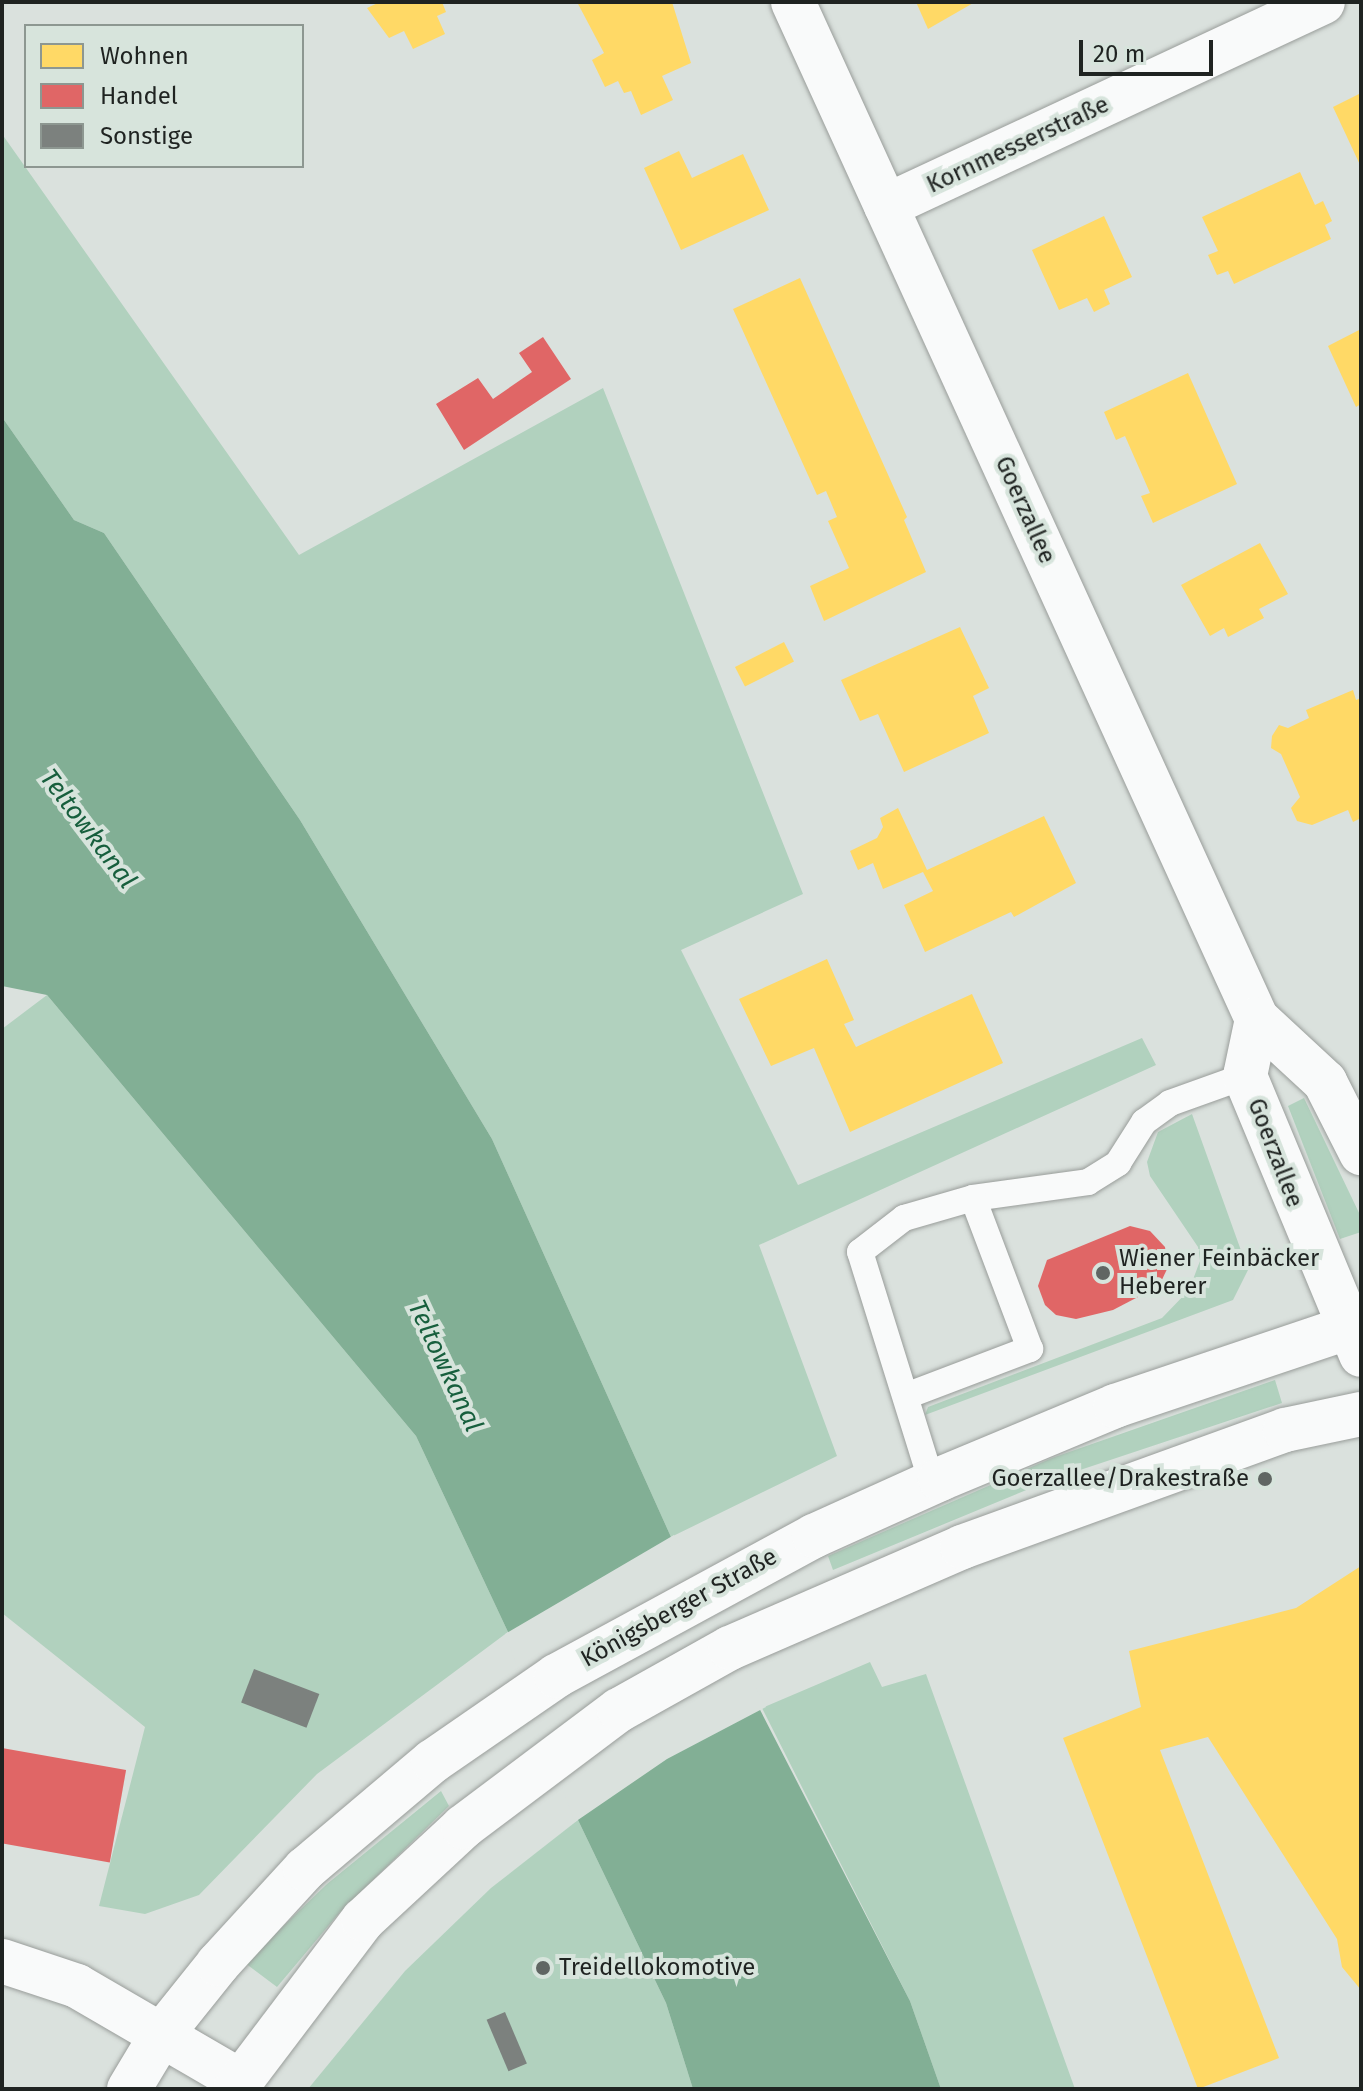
<!DOCTYPE html>
<meta charset="utf-8">
<style>
body{margin:0}
#map{position:relative;width:1363px;height:2091px;overflow:hidden;background:#dae1dd;font-family:"Fira Sans",sans-serif}
div>[style]{position:absolute}
.green>*{inset:0;background:#b1d1be}
.water>*{inset:0;background:#82af95}
.pier>*{inset:0;background:#dae1dd}
.homes>*{inset:0;background:#ffd966;transform-origin:0 0}
.shops>*{inset:0;background:#e06666;transform-origin:0 0}
.building>*{inset:0;background:#7c817e;transform-origin:0 0}
.roads{filter:drop-shadow(0 0 2px #999d9a) drop-shadow(0 0 2px #999d9a)}
.lane>*{height:26px;margin:-13px;padding:0 13px;transform-origin:13px;border-radius:13px;background:#f9fafa}
.street>*{height:44px;margin:-22px;padding:0 22px;transform-origin:22px;border-radius:22px;background:#f9fafa}
.secondary>*{height:44px;margin:-22px;padding:0 22px;transform-origin:22px;border-radius:22px;background:#f9fafa}
.dots>*{width:22px;height:22px;translate:-50% -50%;box-sizing:border-box;border:4px solid #d7e4dc;border-radius:50%}
span{translate:-50% -50%;white-space:nowrap;text-align:center;line-height:1.15;-webkit-text-stroke:8px #d7e4dc;paint-order:stroke}
.street-label{font-size:24px;color:#1f2321}
.poi-label{font-size:24px;color:#1f2321}
.left{translate:0 -50%;text-align:left}
.right{translate:-100% -50%;text-align:right}
.water-label{font-size:26px;color:#175f3d;font-style:italic}
.frame{position:absolute;inset:0;border:4px solid #1f2321;pointer-events:none}
.legend{position:absolute;left:24px;top:24px;width:280px;height:144px;box-sizing:border-box;background:#d7e4dc;border:2px solid #8d9791;margin:0;padding:10px 14px;list-style:none;font-size:24px;color:#1f2321}
.legend li{display:flex;align-items:center;gap:16px;height:40px}
.legend b{width:40px;border:2px solid #8d9791}
.scale{position:absolute;left:1079px;top:40px;width:134px;height:36px;box-sizing:border-box;border:4px solid #1f2321;border-top:0;padding-left:10px;font-size:24px;line-height:28px;white-space:nowrap;color:#1f2321;-webkit-text-stroke:6px #d7e4dc;paint-order:stroke}
</style>
<div id="map">
<div class="green">
<div style="clip-path:polygon(2px 134px,299px 555px,603px 388px,803px 894px,681px 950px,798px 1185px,1142px 1038px,1156px 1065px,759px 1245px,837px 1456px,671px 1537px,492px 1139px,300px 820px,104px 533px,74px 520px,2px 417px)"></div>
<div style="clip-path:polygon(47px 995px,416px 1436px,508px 1632px,317px 1774px,199px 1895px,145px 1914px,99px 1906px,145px 1727px,2px 1613px,2px 1029px)"></div>
<div style="clip-path:polygon(1304px 1098px,1361px 1217px,1361px 1232px,1340px 1239px,1288px 1106px)"></div>
<div style="clip-path:polygon(1192px 1114px,1248px 1270px,1233px 1300px,925px 1415px,928px 1407px,1162px 1318px,1189px 1290px,1200px 1261px,1198px 1247px,1150px 1176px,1147px 1162px,1158px 1132px)"></div>
<div style="clip-path:polygon(1275px 1380px,1282px 1403px,1053px 1479px,833px 1570px,828px 1556px,1052px 1458px)"></div>
<div style="clip-path:polygon(870px 1662px,882px 1687px,926px 1674px,1075px 2089px,941px 2089px,910px 2001px,762px 1708px)"></div>
<div style="clip-path:polygon(441px 1791px,449px 1806px,340px 1912px,277px 1987px,245px 1963px,327px 1884px)"></div>
<div style="clip-path:polygon(578px 1820px,666px 2003px,693px 2089px,308px 2089px,405px 1971px,491px 1888px)"></div>
</div>
<div class="water">
<div style="clip-path:polygon(2px 417px,74px 520px,104px 533px,300px 820px,492px 1139px,671px 1537px,910px 2001px,941px 2089px,693px 2089px,666px 2003px,578px 1820px,508px 1632px,416px 1436px,47px 995px,2px 986px)"></div>
</div>
<div class="pier">
<div style="clip-path:polygon(674px 1535px,766px 1707px,667px 1759px,575px 1822px,505px 1634px)"></div>
</div>
<div class="homes">
<div style="clip-path:polygon(380px 2px,442px 2px,446px 12px,437px 16px,445px 34px,413px 49px,404px 31px,389px 38px,367px 8px)"></div>
<div style="clip-path:polygon(577px 2px,672px 2px,691px 63px,662px 76px,673px 100px,641px 115px,631px 91px,624px 93px,618px 81px,605px 87px,592px 60px,604px 53px)"></div>
<div style="clip-path:polygon(916px 2px,975px 2px,928px 29px)"></div>
<div style="clip-path:polygon(1361px 93px,1361px 167px,1333px 107px)"></div>
<div style="clip-path:polygon(679px 151px,692px 178px,743px 154px,769px 210px,681px 250px,644px 168px)"></div>
<div style="clip-path:polygon(1300px 172px,1315px 205px,1323px 201px,1332px 221px,1325px 225px,1331px 239px,1234px 284px,1228px 271px,1217px 275px,1208px 255px,1218px 251px,1202px 217px)"></div>
<div style="clip-path:polygon(1104px 216px,1132px 277px,1104px 290px,1110px 304px,1094px 312px,1087px 298px,1059px 310px,1032px 250px)"></div>
<div style="clip-path:polygon(800px 278px,907px 517px,904px 520px,926px 572px,824px 621px,810px 586px,849px 568px,828px 521px,837px 517px,826px 491px,817px 495px,733px 309px)"></div>
<div style="clip-path:polygon(1361px 329px,1361px 404px,1356px 407px,1328px 346px)"></div>
<div style="clip-path:polygon(1188px 373px,1237px 484px,1153px 523px,1141px 496px,1150px 493px,1125px 436px,1116px 440px,1104px 412px)"></div>
<div style="clip-path:polygon(1260px 543px,1288px 594px,1259px 609px,1264px 618px,1228px 637px,1224px 628px,1210px 636px,1181px 585px)"></div>
<div style="clip-path:polygon(960px 627px,989px 688px,973px 696px,989px 733px,904px 772px,878px 714px,860px 721px,841px 680px)"></div>
<div style="left:784px;top:642px;width:22px;height:55px;rotate:63deg"></div>
<div style="clip-path:polygon(1353px 690px,1356px 700px,1361px 698px,1361px 818px,1353px 822px,1348px 810px,1312px 825px,1297px 821px,1291px 808px,1300px 797px,1281px 754px,1271px 748px,1272px 736px,1279px 725px,1288px 728px,1309px 718px,1306px 710px)"></div>
<div style="clip-path:polygon(898px 808px,927px 870px,1044px 816px,1076px 883px,1014px 917px,1011px 912px,925px 952px,904px 905px,933px 891px,923px 872px,883px 889px,873px 863px,858px 870px,850px 851px,877px 838px,883px 827px,880px 818px)"></div>
<div style="clip-path:polygon(827px 959px,854px 1020px,844px 1024px,856px 1047px,972px 994px,1003px 1063px,850px 1132px,814px 1048px,771px 1066px,739px 999px)"></div>
<div style="clip-path:polygon(1361px 1566px,1361px 1990px,1342px 1967px,1337px 1939px,1208px 1737px,1160px 1750px,1279px 2058px,1198px 2089px,1063px 1738px,1141px 1707px,1129px 1651px,1296px 1608px)"></div>
</div>
<div class="shops">
<div style="clip-path:polygon(543px 337px,571px 379px,464px 450px,436px 404px,478px 378px,493px 399px,532px 372px,519px 353px)"></div>
<div style="clip-path:polygon(1130px 1226px,1150px 1231px,1165px 1247px,1168px 1267px,1159px 1286px,1113px 1310px,1076px 1319px,1056px 1315px,1045px 1305px,1038px 1286px,1047px 1260px)"></div>
<div style="left:2px;top:1748px;width:126px;height:94px;rotate:10deg"></div>
</div>
<div class="building">
<div style="left:254px;top:1669px;width:70px;height:36px;rotate:21deg"></div>
<div style="left:505px;top:2012px;width:56px;height:20px;rotate:67deg"></div>
</div>
<div class="roads">
<div class="lane">
<div style="left:906px;top:1396px;width:133px;rotate:-20.8deg"></div>
<div style="left:1030px;top:1349px;width:161px;rotate:-110.7deg"></div>
<div style="left:973px;top:1198px;width:116px;rotate:-7.9deg"></div>
<div style="left:1088px;top:1182px;width:36px;rotate:-32deg"></div>
<div style="left:1118px;top:1163px;width:49px;rotate:-57.6deg"></div>
<div style="left:1144px;top:1122px;width:32px;rotate:-36deg"></div>
<div style="left:1170px;top:1103px;width:80px;rotate:-19.8deg"></div>
<div style="left:932px;top:1483px;width:242px;rotate:-107.3deg"></div>
<div style="left:860px;top:1252px;width:56px;rotate:-37.7deg"></div>
<div style="left:904px;top:1218px;width:72px;rotate:-16.2deg"></div>
</div>
<div class="street">
<div style="left:886px;top:206px;width:482px;rotate:-25deg"></div>
</div>
<div class="secondary">
<div style="left:793px;top:2px;width:1118px;rotate:65.48deg"></div>
<div style="left:1257px;top:1019px;width:93px;rotate:42.8deg"></div>
<div style="left:1325px;top:1082px;width:80px;rotate:63.1deg"></div>
<div style="left:1257px;top:1019px;width:58px;rotate:101.9deg"></div>
<div style="left:1245px;top:1076px;width:302px;rotate:67.4deg"></div>
<div style="left:2px;top:1961px;width:79px;rotate:18.4deg"></div>
<div style="left:77px;top:1986px;width:189px;rotate:30.2deg"></div>
<div style="left:129px;top:2089px;width:64px;rotate:-59deg"></div>
<div style="left:162px;top:2034px;width:90px;rotate:-51.3deg"></div>
<div style="left:218px;top:1964px;width:129px;rotate:-47.5deg"></div>
<div style="left:305px;top:1869px;width:167px;rotate:-40.2deg"></div>
<div style="left:433px;top:1761px;width:150px;rotate:-34.6deg"></div>
<div style="left:556px;top:1676px;width:294px;rotate:-28.5deg"></div>
<div style="left:814px;top:1536px;width:138px;rotate:-24.3deg"></div>
<div style="left:940px;top:1479px;width:190px;rotate:-22.6deg"></div>
<div style="left:1115px;top:1406px;width:260px;rotate:-18.6deg"></div>
<div style="left:235px;top:2089px;width:212px;rotate:-52.9deg"></div>
<div style="left:363px;top:1920px;width:137px;rotate:-42.9deg"></div>
<div style="left:463px;top:1827px;width:195px;rotate:-36.9deg"></div>
<div style="left:619px;top:1710px;width:127px;rotate:-29.2deg"></div>
<div style="left:730px;top:1648px;width:253px;rotate:-23.5deg"></div>
<div style="left:962px;top:1547px;width:344px;rotate:-19.9deg"></div>
<div style="left:1285px;top:1430px;width:78px;rotate:-11.9deg"></div>
</div>
</div>
<div class="dots">
<div style="left:1103px;top:1273px;background:#606663"></div>
<div style="left:1265px;top:1479px;background:#606663"></div>
<div style="left:543px;top:1968px;background:#606663"></div>
</div>
<div class="street-label">
<span style="left:1018px;top:145px;rotate:-25deg">Kornmesserstraße</span>
<span style="left:1025px;top:510px;rotate:66deg">Goerzallee</span>
<span style="left:1275px;top:1153px;rotate:69deg">Goerzallee</span>
<span style="left:679px;top:1608px;rotate:-29deg">Königsberger Straße</span>
</div>
<div class="poi-label">
<span class="left" style="left:1119px;top:1273px">Wiener Feinbäcker<br>Heberer</span>
<span class="right" style="left:1249px;top:1479px">Goerzallee/Drakestraße</span>
<span class="left" style="left:559px;top:1968px">Treidellokomotive</span>
</div>
<div class="water-label">
<span style="left:88px;top:829px;rotate:53deg">Teltowkanal</span>
<span style="left:445px;top:1366px;rotate:65deg">Teltowkanal</span>
</div>
<div class="frame"></div>
<ul class="legend">
<li><b style="height:22px;background:#ffd966"></b>Wohnen</li>
<li><b style="height:22px;background:#e06666"></b>Handel</li>
<li><b style="height:22px;background:#7c817e"></b>Sonstige</li>
</ul>
<div class="scale">20 m</div>
</div>
